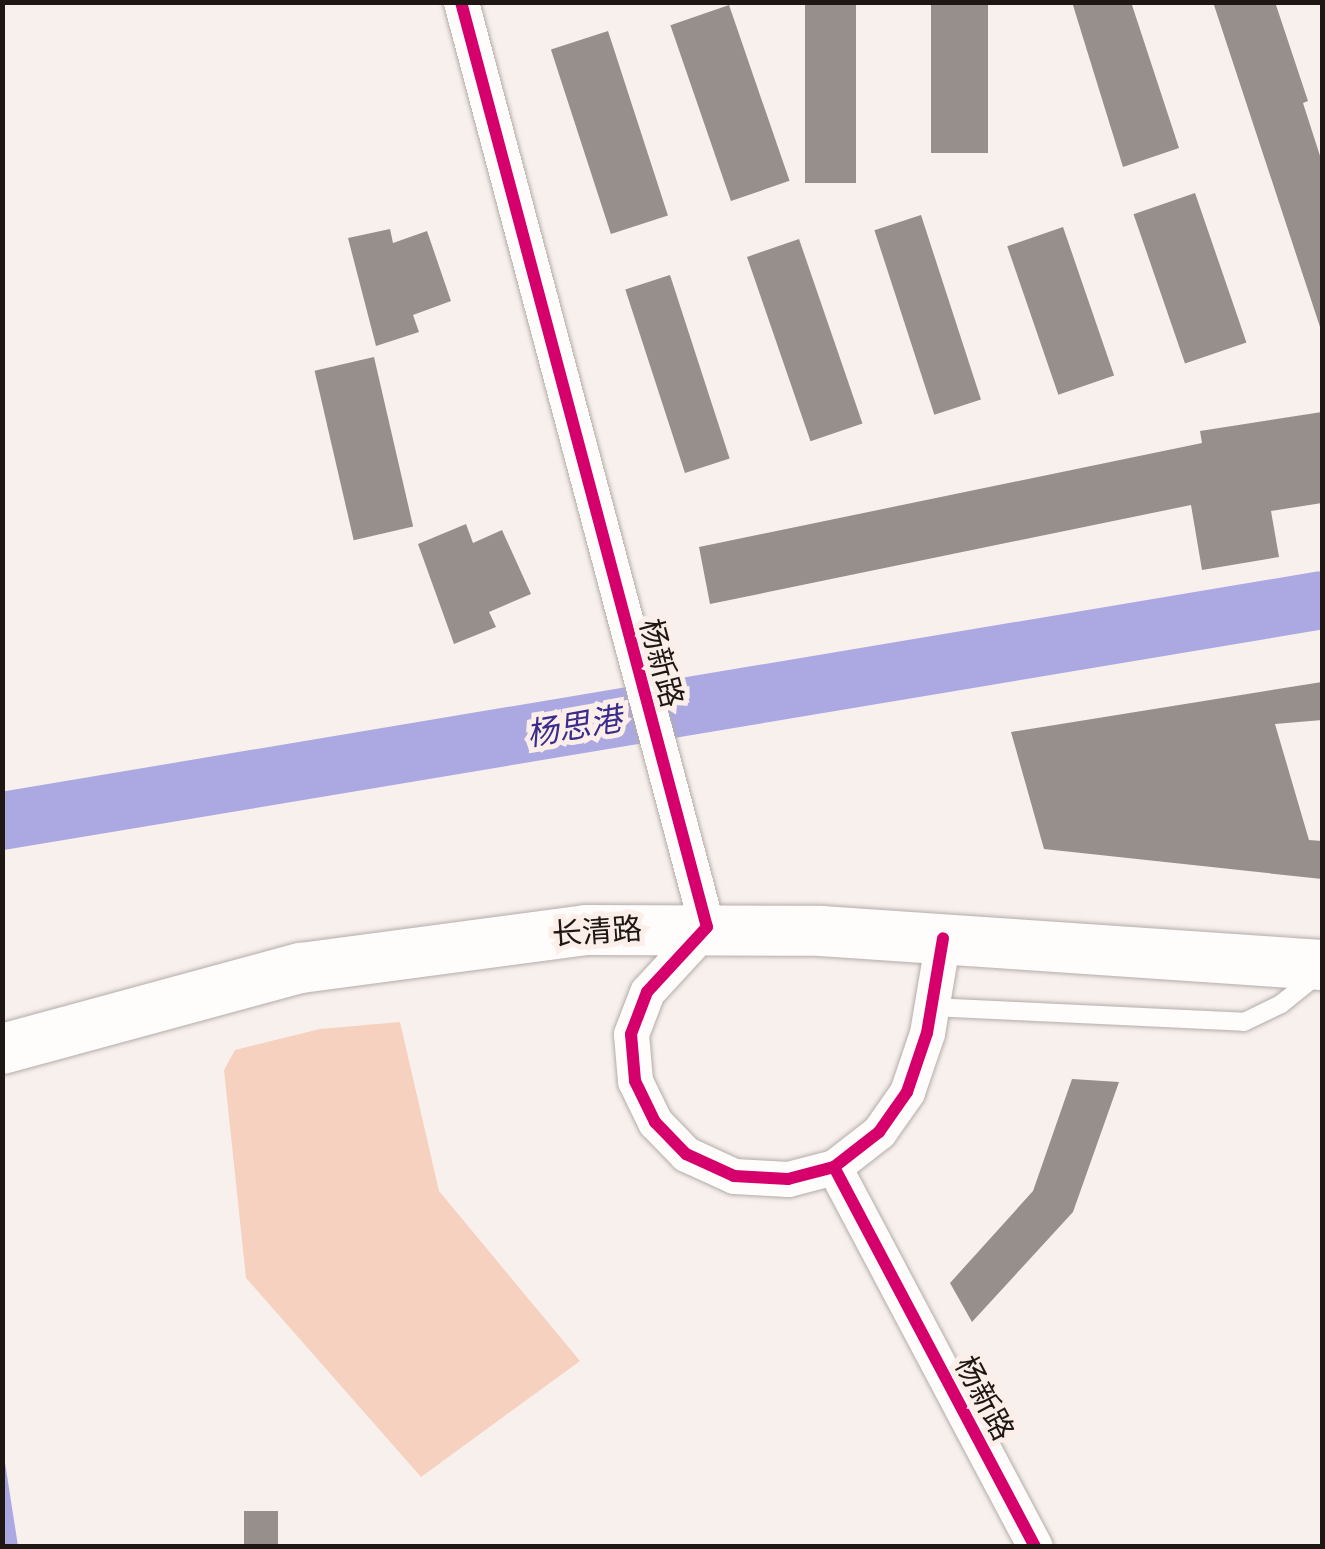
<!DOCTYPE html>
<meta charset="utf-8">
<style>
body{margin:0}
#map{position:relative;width:1325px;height:1549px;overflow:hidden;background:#f8f0ed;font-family:"Golos Text","Noto Sans SC",sans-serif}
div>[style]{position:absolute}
.green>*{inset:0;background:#f6d1c0}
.water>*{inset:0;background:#aca9e2}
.river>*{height:58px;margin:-29px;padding:0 29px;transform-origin:29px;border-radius:29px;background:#aca9e2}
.building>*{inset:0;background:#968f8c;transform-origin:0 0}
.roads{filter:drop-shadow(0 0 2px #b3aca9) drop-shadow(0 0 2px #b3aca9)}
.service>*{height:18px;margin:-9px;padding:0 9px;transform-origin:9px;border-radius:9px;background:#fefdfc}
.minor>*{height:35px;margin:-17.5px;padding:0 17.5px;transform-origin:17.5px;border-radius:17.5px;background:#fefdfc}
.secondary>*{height:50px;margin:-25px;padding:0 25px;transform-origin:25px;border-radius:25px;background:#fefdfc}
.cycleway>*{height:12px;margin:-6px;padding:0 6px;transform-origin:6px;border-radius:6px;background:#d6006c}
span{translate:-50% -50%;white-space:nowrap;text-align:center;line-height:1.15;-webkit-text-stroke:10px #fcefe9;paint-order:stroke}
.street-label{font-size:30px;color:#1e1714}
.water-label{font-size:32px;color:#3a2c8c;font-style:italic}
.frame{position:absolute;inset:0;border:5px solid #1e1714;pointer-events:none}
</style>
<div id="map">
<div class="green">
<div style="clip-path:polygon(400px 1022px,439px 1191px,580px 1361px,421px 1477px,246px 1278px,224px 1070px,235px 1050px,320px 1029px)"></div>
</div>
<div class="water">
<div style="clip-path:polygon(2px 1450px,3px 1450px,18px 1546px,3px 1546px)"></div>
</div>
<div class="river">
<div style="left:2px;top:821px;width:1338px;rotate:-9.5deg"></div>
</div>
<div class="building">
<div style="left:805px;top:2px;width:51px;height:181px"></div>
<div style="left:931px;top:2px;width:57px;height:151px"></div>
<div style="clip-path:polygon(1072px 2px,1131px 2px,1179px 148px,1123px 167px)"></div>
<div style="clip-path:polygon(1213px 2px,1275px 2px,1308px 101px,1303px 103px,1322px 162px,1322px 333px)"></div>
<div style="left:729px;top:5px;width:186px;height:62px;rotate:71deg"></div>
<div style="left:608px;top:31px;width:194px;height:60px;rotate:72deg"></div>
<div style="left:1195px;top:193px;width:158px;height:65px;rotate:71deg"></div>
<div style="left:921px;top:215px;width:194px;height:49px;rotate:72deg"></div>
<div style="left:1063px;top:227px;width:157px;height:59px;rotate:71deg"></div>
<div style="clip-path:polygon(390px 229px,393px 243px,427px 231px,451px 301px,413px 315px,419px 332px,376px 346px,348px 238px)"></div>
<div style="left:799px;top:239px;width:195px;height:55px;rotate:71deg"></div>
<div style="left:670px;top:275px;width:193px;height:47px;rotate:72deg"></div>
<div style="left:374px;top:357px;width:174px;height:61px;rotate:77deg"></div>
<div style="clip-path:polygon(1322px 412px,1322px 503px,1271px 511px,1279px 557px,1202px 570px,1191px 505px,710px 604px,699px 547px,1202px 443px,1200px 431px)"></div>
<div style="clip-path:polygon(466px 524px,473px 543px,502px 530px,531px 594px,489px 612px,496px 627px,454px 644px,418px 544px)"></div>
<div style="clip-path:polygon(1322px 682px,1322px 720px,1275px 724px,1309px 840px,1322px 841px,1322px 879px,1044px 849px,1011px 732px)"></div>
<div style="clip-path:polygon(1072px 1079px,1119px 1082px,1073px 1212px,972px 1322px,950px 1283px,1033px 1191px)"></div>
<div style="left:244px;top:1511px;width:34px;height:35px"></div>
</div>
<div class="roads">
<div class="service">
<div style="left:931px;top:1007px;width:313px;rotate:2.7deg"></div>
<div style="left:1244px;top:1022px;width:41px;rotate:-25.9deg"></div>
<div style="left:1281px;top:1004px;width:45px;rotate:-38.7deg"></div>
</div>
<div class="minor">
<div style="left:461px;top:2px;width:957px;rotate:75.11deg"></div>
<div style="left:707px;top:927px;width:88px;rotate:132.7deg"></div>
<div style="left:647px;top:992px;width:45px;rotate:110.9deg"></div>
<div style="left:631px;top:1034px;width:47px;rotate:85.1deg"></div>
<div style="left:635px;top:1081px;width:46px;rotate:64deg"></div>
<div style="left:655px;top:1122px;width:45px;rotate:45.9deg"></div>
<div style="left:686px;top:1154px;width:53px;rotate:24.6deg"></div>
<div style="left:734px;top:1176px;width:54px;rotate:3.2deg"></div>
<div style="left:788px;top:1179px;width:48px;rotate:-14.6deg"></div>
<div style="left:834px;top:1167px;width:57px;rotate:-37.9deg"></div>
<div style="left:879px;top:1132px;width:49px;rotate:-55deg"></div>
<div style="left:907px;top:1092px;width:62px;rotate:-71.3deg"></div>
<div style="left:927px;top:1033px;width:96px;rotate:-80.4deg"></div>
<div style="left:834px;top:1167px;width:429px;rotate:62.1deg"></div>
</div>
<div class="secondary">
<div style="left:2px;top:1049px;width:310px;rotate:-15.2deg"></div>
<div style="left:301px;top:968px;width:288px;rotate:-7.6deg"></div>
<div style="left:586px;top:930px;width:235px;rotate:0.2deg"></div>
<div style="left:821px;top:931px;width:502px;rotate:3.88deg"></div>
</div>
</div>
<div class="cycleway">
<div style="left:461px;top:2px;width:957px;rotate:75.11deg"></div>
<div style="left:707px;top:927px;width:88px;rotate:132.7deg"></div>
<div style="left:647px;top:992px;width:45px;rotate:110.9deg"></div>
<div style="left:631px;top:1034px;width:47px;rotate:85.1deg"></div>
<div style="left:635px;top:1081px;width:46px;rotate:64deg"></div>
<div style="left:655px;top:1122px;width:45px;rotate:45.9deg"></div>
<div style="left:686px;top:1154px;width:53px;rotate:24.6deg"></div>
<div style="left:734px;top:1176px;width:54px;rotate:3.2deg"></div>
<div style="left:788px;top:1179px;width:48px;rotate:-14.6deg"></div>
<div style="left:834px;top:1167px;width:57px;rotate:-37.9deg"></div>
<div style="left:879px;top:1132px;width:49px;rotate:-55deg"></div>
<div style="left:907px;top:1092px;width:62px;rotate:-71.3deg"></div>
<div style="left:927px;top:1033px;width:96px;rotate:-80.4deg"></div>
<div style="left:834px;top:1167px;width:429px;rotate:62.1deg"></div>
</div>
<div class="street-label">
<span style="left:662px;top:663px;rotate:75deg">杨新路</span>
<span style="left:597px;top:931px;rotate:-4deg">长清路</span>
<span style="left:985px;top:1398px;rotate:62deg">杨新路</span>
</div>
<div class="water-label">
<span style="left:574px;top:726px;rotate:-10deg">杨思港</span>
</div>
<div class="frame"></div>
</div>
